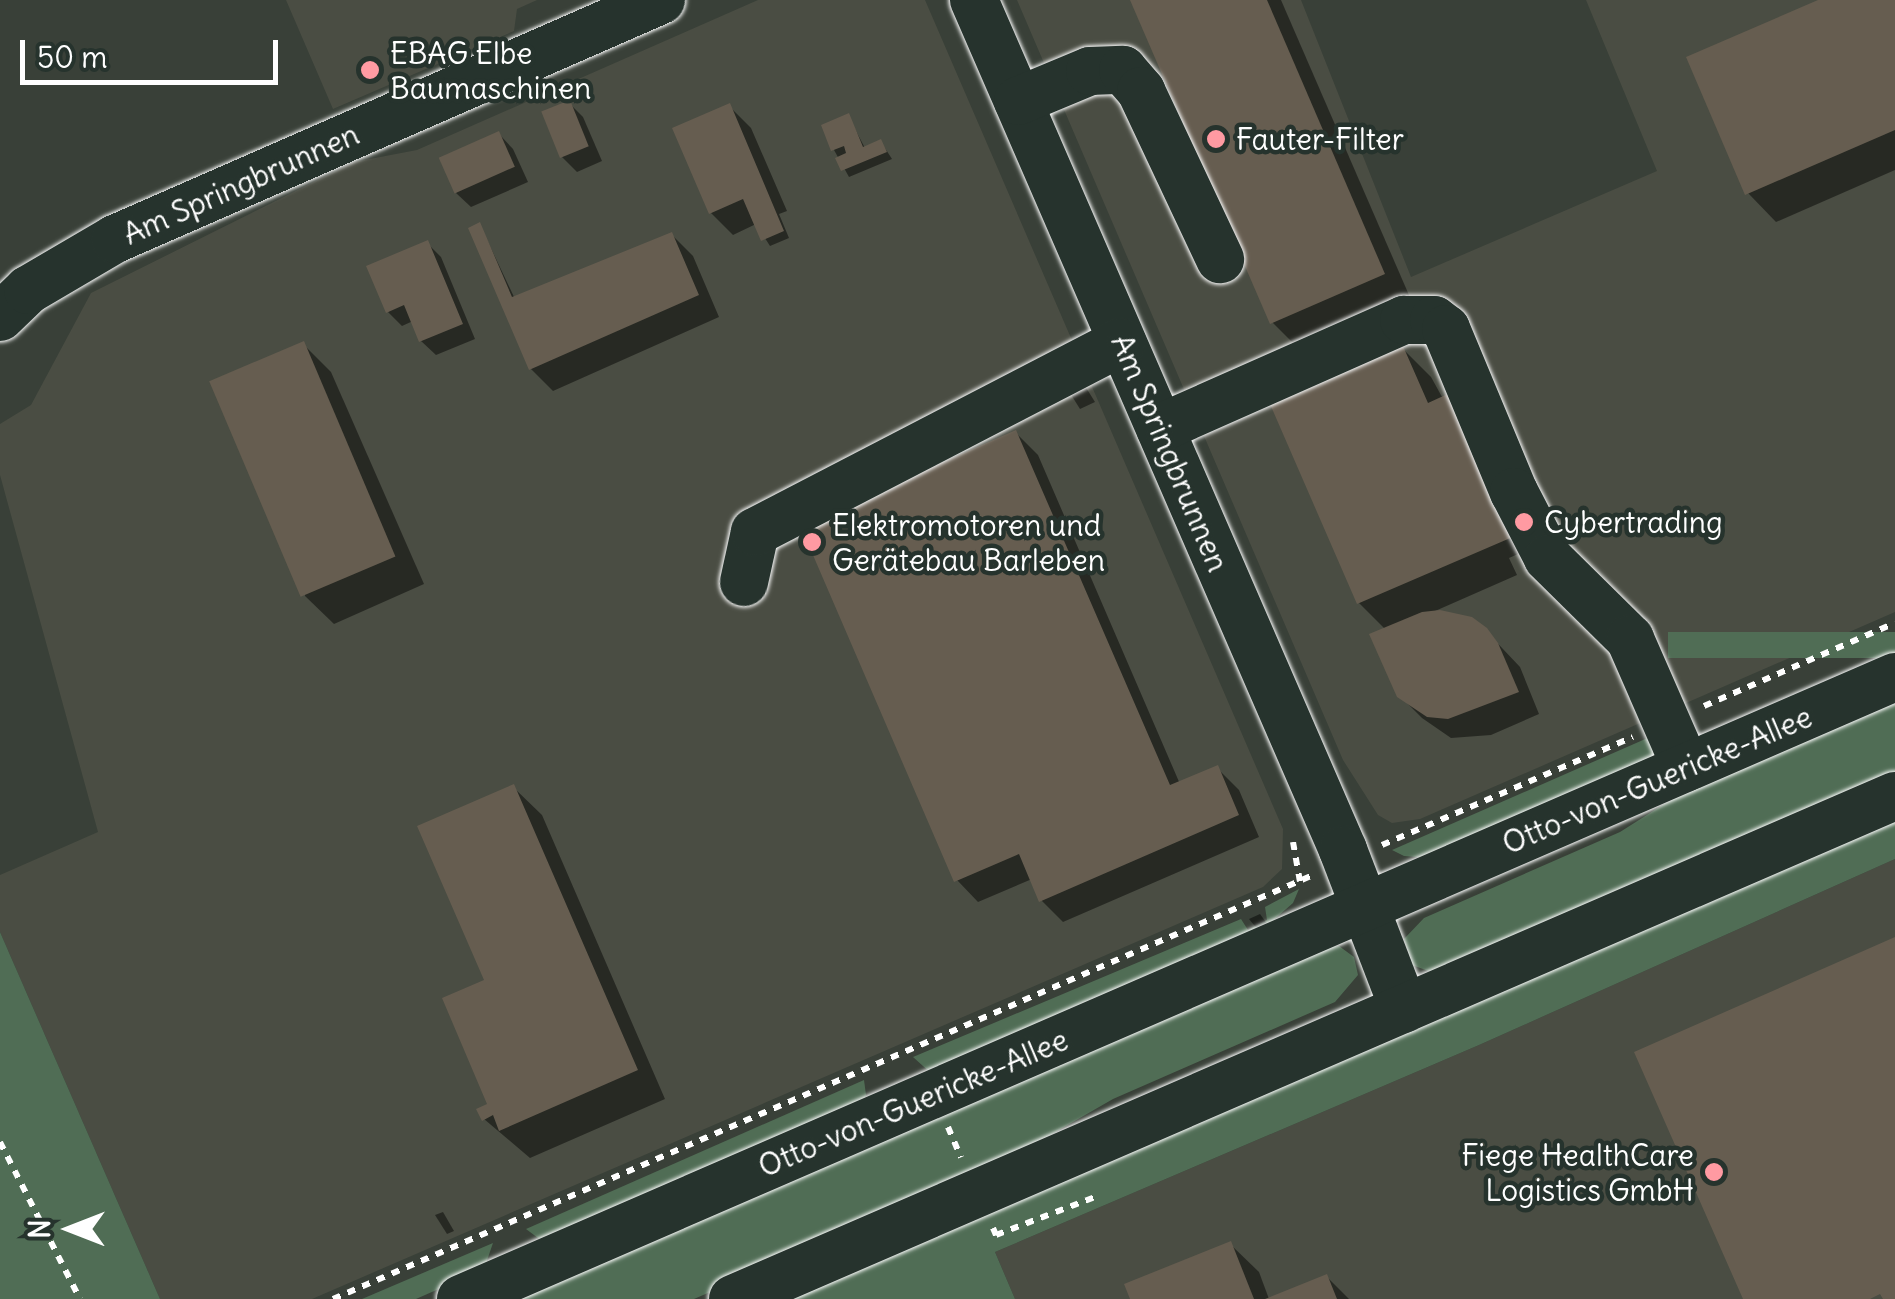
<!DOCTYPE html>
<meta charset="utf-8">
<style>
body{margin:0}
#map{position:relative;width:1895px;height:1299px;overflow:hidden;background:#394038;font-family:Delius,sans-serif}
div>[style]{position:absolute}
.built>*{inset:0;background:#4a4d43}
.green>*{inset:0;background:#506d55;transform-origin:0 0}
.shadow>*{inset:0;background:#0007}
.building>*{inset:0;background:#665d50;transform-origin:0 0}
.path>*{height:6px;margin-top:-3px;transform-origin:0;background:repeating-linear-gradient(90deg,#fff 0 8px,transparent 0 16px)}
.roads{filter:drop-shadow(0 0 2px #fff) drop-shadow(0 0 2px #fff)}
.minor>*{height:48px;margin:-24px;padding:0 24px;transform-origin:24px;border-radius:24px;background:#26332d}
.dots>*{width:28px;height:28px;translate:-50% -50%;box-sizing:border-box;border:5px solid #26332d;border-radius:50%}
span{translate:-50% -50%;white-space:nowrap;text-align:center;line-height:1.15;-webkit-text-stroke:9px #26332d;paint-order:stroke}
.poi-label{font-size:30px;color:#fff}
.left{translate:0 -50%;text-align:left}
.right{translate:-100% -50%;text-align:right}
.street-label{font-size:30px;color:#fff}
.north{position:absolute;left:20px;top:1179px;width:100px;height:100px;-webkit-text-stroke:8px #26332d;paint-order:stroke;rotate:270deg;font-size:28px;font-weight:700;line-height:40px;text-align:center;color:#fff}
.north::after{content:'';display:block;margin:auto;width:35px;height:45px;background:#fff;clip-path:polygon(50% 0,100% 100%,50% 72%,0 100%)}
.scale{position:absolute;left:20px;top:40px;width:258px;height:45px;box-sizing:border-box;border:5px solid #fff;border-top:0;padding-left:12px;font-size:30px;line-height:35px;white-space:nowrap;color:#fff;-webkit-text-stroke:8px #26332d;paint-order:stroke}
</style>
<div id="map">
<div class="built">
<div style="clip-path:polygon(286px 0,537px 0,517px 9px,514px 31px,333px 109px)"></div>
<div style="clip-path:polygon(758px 0,925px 0,1283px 829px,1282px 869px,1263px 887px,312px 1299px,160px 1299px,0 932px,0 875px,98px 832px,0 475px,0 424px,31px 405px,91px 293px,354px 162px,417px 150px)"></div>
<div style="clip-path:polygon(1017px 0,1301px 0,1411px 277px,1657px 171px,1586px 0,1895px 0,1895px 612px,1420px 819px,1392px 823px,1378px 815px,1343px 760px)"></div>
<div style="clip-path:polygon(1895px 859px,1895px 1299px,1015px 1299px,995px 1252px,1479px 1045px)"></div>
</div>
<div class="green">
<div style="left:1895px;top:632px;width:26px;height:227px;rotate:90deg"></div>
<div style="clip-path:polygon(1895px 696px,1895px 779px,1431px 972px,1412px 965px,1404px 939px,1424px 918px,1620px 832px,1710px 775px)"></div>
<div style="clip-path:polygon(1659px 733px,1656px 761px,1430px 858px,1404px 856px,1392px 850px)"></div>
<div style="clip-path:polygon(1895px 813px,1895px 859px,1479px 1045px,995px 1252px,1015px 1299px,774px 1299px)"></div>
<div style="clip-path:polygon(1299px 889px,1293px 903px,1254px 937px,933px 1075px,913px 1057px,1241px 919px,1248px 930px,1267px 920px,1265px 907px)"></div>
<div style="clip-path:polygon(0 932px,160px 1299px,0 1299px)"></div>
<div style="clip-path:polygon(1339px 946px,1354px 957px,1358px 975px,1335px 1002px,1113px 1099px,984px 1173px,694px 1299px,501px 1299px,1328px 947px)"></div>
<div style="clip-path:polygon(864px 1080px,866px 1095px,860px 1107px,552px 1240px,538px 1238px,526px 1229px)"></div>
<div style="clip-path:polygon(493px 1243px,484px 1269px,416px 1299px,362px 1299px)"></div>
</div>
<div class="shadow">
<div style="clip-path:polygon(1132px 0,1281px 0,1412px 302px,1301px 351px,1272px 322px)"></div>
<div style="clip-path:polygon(1824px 0,1895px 0,1895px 170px,1776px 222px,1748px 193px)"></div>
<div style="clip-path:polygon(569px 103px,583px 117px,602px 161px,577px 172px,562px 157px)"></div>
<div style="clip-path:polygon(729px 106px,751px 128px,787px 211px,779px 214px,789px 238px,770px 246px,756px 224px,733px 235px,711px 213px)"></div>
<div style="clip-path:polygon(848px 116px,865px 148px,881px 142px,892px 159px,849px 177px,834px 150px)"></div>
<div style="clip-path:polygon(499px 134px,513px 149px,528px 182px,471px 207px,456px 193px)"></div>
<div style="clip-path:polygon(480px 225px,515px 299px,671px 234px,693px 256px,719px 317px,553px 391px,531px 369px)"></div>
<div style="clip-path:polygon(427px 243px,441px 257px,475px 339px,436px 355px,421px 341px,413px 321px,402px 326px,388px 312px)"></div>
<div style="clip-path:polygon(303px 344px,331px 372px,424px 584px,334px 624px,305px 596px)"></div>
<div style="clip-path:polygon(1403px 349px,1431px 377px,1527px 550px,1509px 558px,1517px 575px,1426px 615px,1485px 630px,1520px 667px,1539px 714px,1491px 735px,1451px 738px,1422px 718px,1399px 695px,1386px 630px,1359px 603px)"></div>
<div style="clip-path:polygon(1085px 386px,1095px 402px,1080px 409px,1070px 393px)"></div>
<div style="clip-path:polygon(1016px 433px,1038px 455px,1180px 784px,1217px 768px,1239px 790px,1259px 837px,1063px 922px,1042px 901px,1032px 879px,978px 902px,957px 880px)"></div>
<div style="clip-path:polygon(513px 787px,542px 815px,665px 1099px,530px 1158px,484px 1119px,491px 1105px,487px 982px)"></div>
<div style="clip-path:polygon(1260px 914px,1268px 925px,1258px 930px,1249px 919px)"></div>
<div style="clip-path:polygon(443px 1212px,454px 1231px,447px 1234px,435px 1215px)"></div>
<div style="clip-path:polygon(1230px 1244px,1259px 1272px,1269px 1299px,1133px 1299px)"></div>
<div style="clip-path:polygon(1327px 1277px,1349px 1299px,1271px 1299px)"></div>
</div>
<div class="building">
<div style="clip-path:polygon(1130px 0,1267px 0,1385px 274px,1270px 324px)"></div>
<div style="clip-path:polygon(1818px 0,1895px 0,1895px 130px,1745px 195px,1686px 57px)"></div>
<div style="left:570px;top:100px;width:50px;height:31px;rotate:68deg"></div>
<div style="clip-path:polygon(730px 103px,784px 231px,761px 241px,743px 199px,709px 214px,672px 128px)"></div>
<div style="clip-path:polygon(849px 113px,863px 147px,881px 139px,887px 152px,841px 171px,835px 158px,846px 153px,844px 146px,831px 151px,821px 125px)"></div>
<div style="left:499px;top:131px;width:39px;height:66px;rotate:66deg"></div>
<div style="clip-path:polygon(480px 222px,512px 297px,672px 232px,699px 295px,529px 370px,468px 228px)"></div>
<div style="clip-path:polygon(428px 240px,463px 324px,419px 342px,404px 305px,386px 313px,366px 266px)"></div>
<div style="left:304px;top:341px;width:234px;height:103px;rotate:67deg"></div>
<div style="clip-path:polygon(1403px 346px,1428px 403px,1452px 392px,1515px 536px,1357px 604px,1270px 404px)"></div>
<div style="clip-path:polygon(1016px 430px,1170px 785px,1218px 765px,1239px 815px,1039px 902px,1019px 854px,954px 882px,800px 525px)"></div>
<div style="clip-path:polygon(1440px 610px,1472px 617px,1487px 628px,1498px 643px,1519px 692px,1448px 719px,1427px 717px,1397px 697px,1369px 634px,1422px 612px)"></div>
<div style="clip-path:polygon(514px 784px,638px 1070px,499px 1131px,493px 1115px,482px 1121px,476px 1109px,487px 1104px,442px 998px,484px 980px,417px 826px)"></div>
<div style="clip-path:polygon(1895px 937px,1895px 1299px,1883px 1299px,1880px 1294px,1870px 1299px,1743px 1299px,1634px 1052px)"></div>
<div style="clip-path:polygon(1231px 1241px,1254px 1299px,1130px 1299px,1124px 1284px)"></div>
<div style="clip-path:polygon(1327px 1274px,1337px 1299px,1265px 1299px)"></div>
</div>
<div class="path">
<div style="left:1704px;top:706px;width:208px;rotate:-23.5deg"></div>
<div style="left:1293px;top:842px;width:40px;rotate:80deg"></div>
<div style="left:1382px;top:845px;width:273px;rotate:-23.3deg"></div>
<div style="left:948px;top:1127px;width:33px;rotate:67deg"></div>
<div style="left:0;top:1142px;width:176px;rotate:63deg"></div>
<div style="left:993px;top:1228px;width:8px;rotate:67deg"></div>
<div style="left:996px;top:1235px;width:111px;rotate:-21deg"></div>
<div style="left:333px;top:1299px;width:1066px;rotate:-23.39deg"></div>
</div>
<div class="roads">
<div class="minor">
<div style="left:974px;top:0;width:927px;rotate:66.53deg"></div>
<div style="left:1343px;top:850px;width:170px;rotate:69deg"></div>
<div style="left:1018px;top:101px;width:78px;rotate:-22.6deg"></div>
<div style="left:1090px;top:71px;width:33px;rotate:-2deg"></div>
<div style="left:1123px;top:70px;width:28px;rotate:49deg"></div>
<div style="left:1141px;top:91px;width:186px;rotate:64.8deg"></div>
<div style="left:0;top:317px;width:39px;rotate:-44deg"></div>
<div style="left:28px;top:290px;width:101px;rotate:-30.4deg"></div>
<div style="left:115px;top:239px;width:596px;rotate:-23.64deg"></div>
<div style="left:1160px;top:428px;width:267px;rotate:-23.9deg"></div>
<div style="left:1404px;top:320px;width:30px"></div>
<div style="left:1434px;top:320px;width:15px;rotate:37deg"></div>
<div style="left:1446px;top:329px;width:177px;rotate:67.4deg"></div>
<div style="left:1514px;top:492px;width:74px;rotate:62.7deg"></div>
<div style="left:1548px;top:558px;width:115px;rotate:44.6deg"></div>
<div style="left:1630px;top:639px;width:140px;rotate:66.4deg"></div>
<div style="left:744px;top:582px;width:51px;rotate:-77.6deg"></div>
<div style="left:755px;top:532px;width:413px;rotate:-27.4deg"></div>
<div style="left:461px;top:1299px;width:1563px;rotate:-23.45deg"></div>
<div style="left:733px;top:1299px;width:1266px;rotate:-23.41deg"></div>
</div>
</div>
<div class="dots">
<div style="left:370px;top:70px;background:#ff9aa2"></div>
<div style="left:1216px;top:139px;background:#ff9aa2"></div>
<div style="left:1524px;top:522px;background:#ff9aa2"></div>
<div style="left:812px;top:542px;background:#ff9aa2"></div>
<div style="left:1714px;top:1172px;background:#ff9aa2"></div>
</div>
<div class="poi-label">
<span class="left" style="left:390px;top:70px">EBAG Elbe<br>Baumaschinen</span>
<span class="left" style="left:1236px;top:139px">Fauter-Filter</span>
<span class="left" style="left:1544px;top:522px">Cybertrading</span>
<span class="left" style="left:832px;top:542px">Elektromotoren und<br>Gerätebau Barleben</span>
<span class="right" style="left:1694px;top:1172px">Fiege HealthCare<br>Logistics GmbH</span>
</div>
<div class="street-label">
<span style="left:241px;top:184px;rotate:-24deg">Am Springbrunnen</span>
<span style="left:1170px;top:453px;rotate:67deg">Am Springbrunnen</span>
<span style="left:1657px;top:780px;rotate:-23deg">Otto-von-Guericke-Allee</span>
<span style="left:913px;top:1103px;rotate:-23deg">Otto-von-Guericke-Allee</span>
</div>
<div class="north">N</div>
<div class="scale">50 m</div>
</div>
